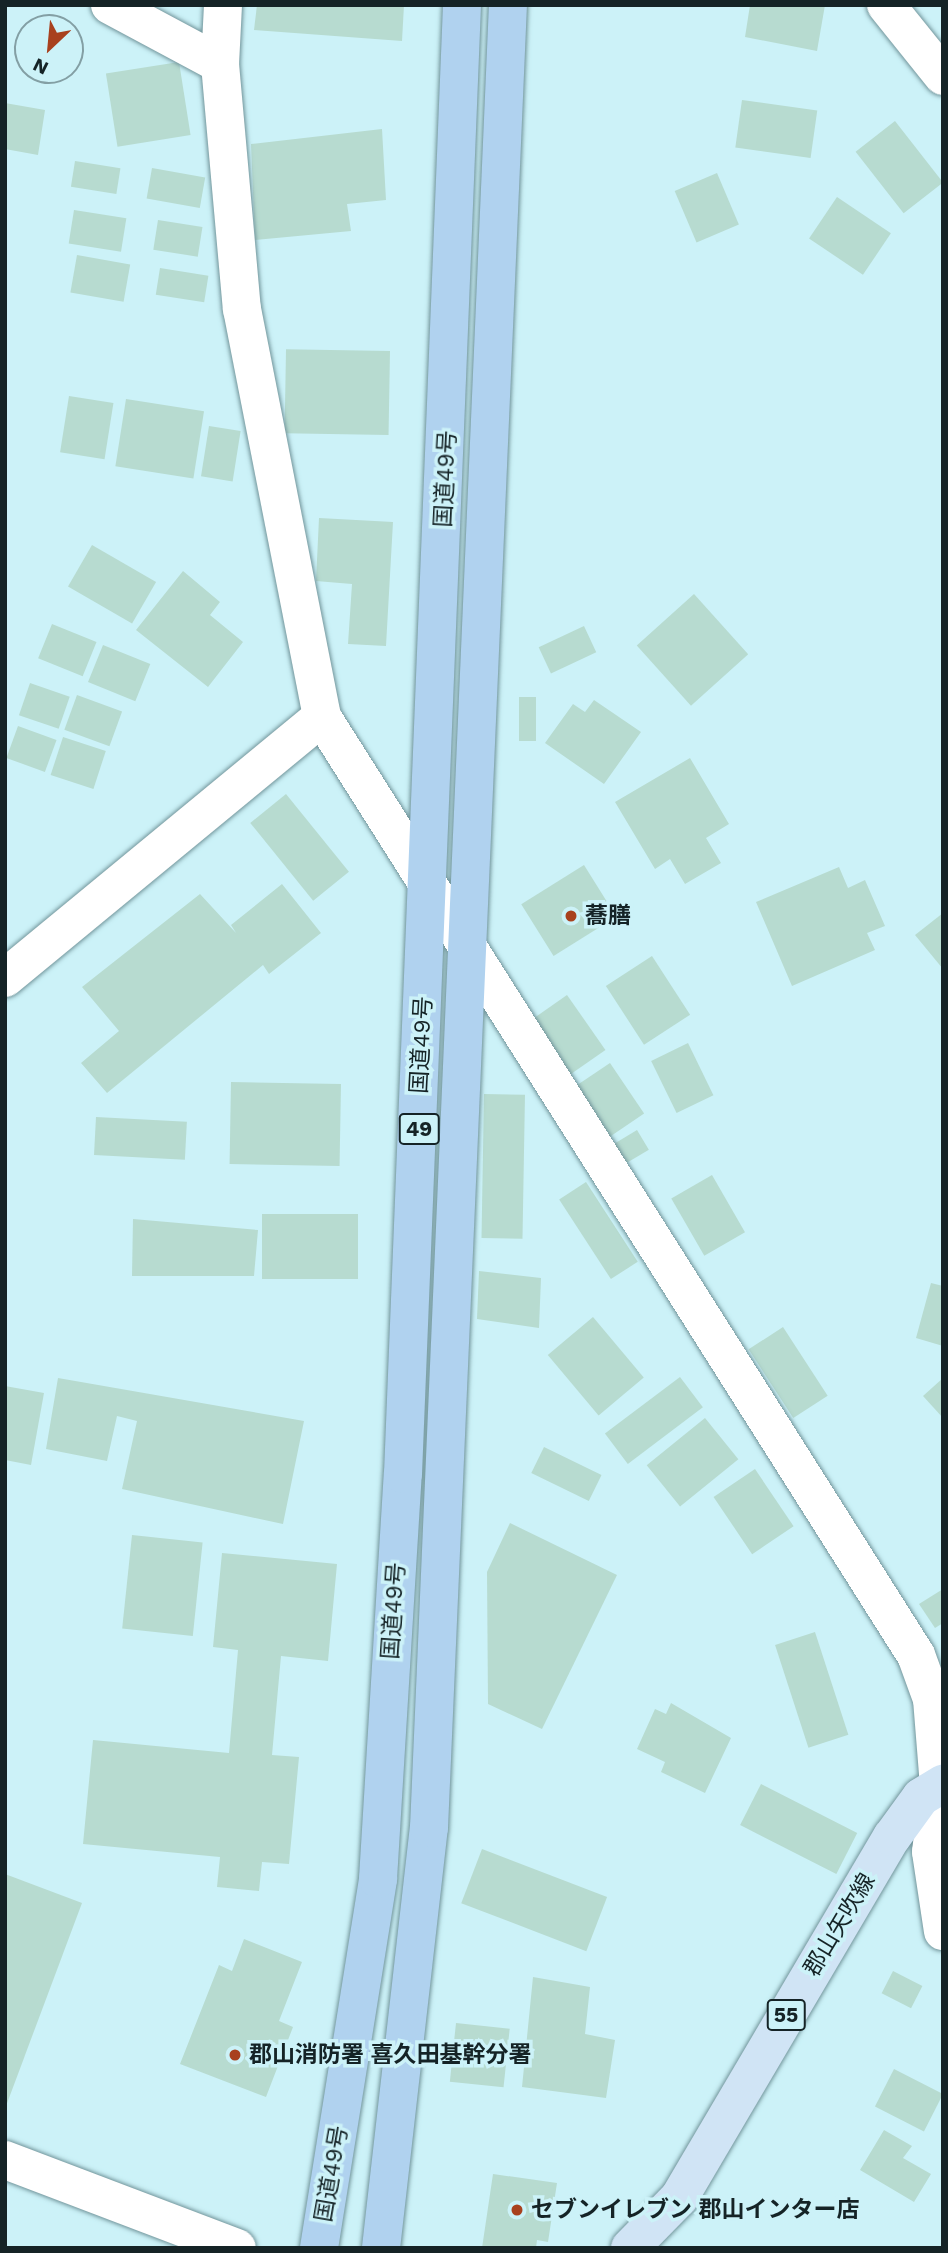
<!DOCTYPE html>
<meta charset="utf-8">
<style>
body{margin:0}
#map{position:relative;width:948px;height:2253px;overflow:hidden;background:#ccf2f8;font-family:"Work Sans","Noto Sans JP",sans-serif}
div>[style]{position:absolute}
.building>*{inset:0;background:#b7dbd0;transform-origin:0 0}
.roads{filter:drop-shadow(0 0 2px #72959b) drop-shadow(0 0 2px #72959b)}
.minor>*{height:38px;margin:-19px;padding:0 19px;transform-origin:19px;border-radius:19px;background:#fff}
.major>*{height:38px;margin:-19px;padding:0 19px;transform-origin:19px;border-radius:19px;background:#d0e4f5}
.highway>*{height:38px;margin:-19px;padding:0 19px;transform-origin:19px;border-radius:19px;background:#b0d2ef}
.dots>*{width:19px;height:19px;translate:-50% -50%;box-sizing:border-box;border:4px solid #ccf2f8;border-radius:50%}
span{translate:-50% -50%;white-space:nowrap;text-align:center;line-height:1.15;-webkit-text-stroke:7px #ccf2f8;paint-order:stroke}
.shield-label span{padding:2px 5px;background:#ccf2f8;border:2px solid;border-radius:5px;-webkit-text-stroke-width:0}
.shield-label{font-size:21px;color:#152326;font-weight:700}
.street-label{font-size:23px;color:#152326}
.poi-label{font-size:23px;color:#152326;font-weight:700}
.left{translate:0 -50%;text-align:left}
.frame{position:absolute;inset:0;border:7px solid #152326;pointer-events:none}
.north{position:absolute;left:14px;top:14px;width:70px;height:70px;box-sizing:border-box;background:#ccf2f8;border:2px solid #839fa4;border-radius:50%;rotate:206deg;font-size:19px;font-weight:700;line-height:28px;text-align:center;color:#152326}
.north::after{content:'';display:block;margin:auto;width:24px;height:32px;background:#a8411e;clip-path:polygon(50% 0,100% 100%,50% 72%,0 100%)}
</style>
<div id="map">
<div class="building">
<div style="clip-path:polygon(257px 5px,404px 5px,402px 41px,254px 30px)"></div>
<div style="clip-path:polygon(750px 5px,825px 5px,817px 51px,745px 37px)"></div>
<div style="left:179px;top:62px;width:74px;height:74px;rotate:81deg"></div>
<div style="left:742px;top:100px;width:76px;height:48px;rotate:8deg"></div>
<div style="clip-path:polygon(5px 103px,45px 110px,38px 155px,5px 149px)"></div>
<div style="left:895px;top:121px;width:78px;height:50px;rotate:52deg"></div>
<div style="clip-path:polygon(382px 129px,386px 200px,347px 204px,351px 231px,255px 240px,251px 144px)"></div>
<div style="left:75px;top:161px;width:46px;height:26px;rotate:9deg"></div>
<div style="left:152px;top:168px;width:54px;height:31px;rotate:10deg"></div>
<div style="left:717px;top:173px;width:56px;height:46px;rotate:67deg"></div>
<div style="left:837px;top:197px;width:65px;height:50px;rotate:34deg"></div>
<div style="left:74px;top:210px;width:53px;height:34px;rotate:9deg"></div>
<div style="left:158px;top:220px;width:45px;height:30px;rotate:9deg"></div>
<div style="left:77px;top:255px;width:54px;height:38px;rotate:10deg"></div>
<div style="left:160px;top:268px;width:49px;height:27px;rotate:9deg"></div>
<div style="left:390px;top:351px;width:84px;height:104px;rotate:91deg"></div>
<div style="left:69px;top:396px;width:45px;height:57px;rotate:9deg"></div>
<div style="left:126px;top:399px;width:79px;height:68px;rotate:9deg"></div>
<div style="left:209px;top:426px;width:32px;height:51px;rotate:9deg"></div>
<div style="clip-path:polygon(319px 518px,393px 522px,386px 646px,348px 644px,352px 584px,316px 581px)"></div>
<div style="left:92px;top:545px;width:74px;height:48px;rotate:30deg"></div>
<div style="clip-path:polygon(183px 571px,220px 602px,210px 615px,243px 642px,208px 687px,136px 630px)"></div>
<div style="left:694px;top:594px;width:81px;height:77px;rotate:48deg"></div>
<div style="left:52px;top:624px;width:48px;height:37px;rotate:22deg"></div>
<div style="left:584px;top:626px;width:29px;height:50px;rotate:65deg"></div>
<div style="left:103px;top:645px;width:51px;height:40px;rotate:22deg"></div>
<div style="left:30px;top:683px;width:42px;height:34px;rotate:19deg"></div>
<div style="left:77px;top:695px;width:48px;height:37px;rotate:20deg"></div>
<div style="left:519px;top:697px;width:17px;height:44px"></div>
<div style="clip-path:polygon(594px 700px,641px 732px,604px 784px,545px 743px,573px 704px,585px 712px)"></div>
<div style="left:18px;top:726px;width:41px;height:34px;rotate:20deg"></div>
<div style="left:63px;top:737px;width:45px;height:40px;rotate:18deg"></div>
<div style="clip-path:polygon(690px 758px,729px 824px,706px 838px,721px 863px,685px 884px,670px 859px,655px 869px,615px 802px)"></div>
<div style="left:286px;top:794px;width:100px;height:46px;rotate:51deg"></div>
<div style="left:584px;top:865px;width:61px;height:74px;rotate:58deg"></div>
<div style="clip-path:polygon(839px 867px,848px 888px,865px 880px,885px 926px,867px 933px,875px 950px,792px 986px,756px 902px)"></div>
<div style="clip-path:polygon(282px 884px,321px 933px,269px 974px,263px 965px,107px 1093px,81px 1063px,119px 1031px,82px 987px,200px 894px,236px 933px,231px 925px)"></div>
<div style="clip-path:polygon(943px 913px,943px 969px,915px 935px)"></div>
<div style="left:652px;top:956px;width:70px;height:55px;rotate:57deg"></div>
<div style="left:567px;top:995px;width:67px;height:46px;rotate:55deg"></div>
<div style="left:688px;top:1043px;width:58px;height:41px;rotate:64deg"></div>
<div style="left:610px;top:1063px;width:61px;height:44px;rotate:56deg"></div>
<div style="left:231px;top:1082px;width:110px;height:82px;rotate:1deg"></div>
<div style="left:484px;top:1094px;width:41px;height:144px;rotate:1deg"></div>
<div style="left:96px;top:1117px;width:91px;height:38px;rotate:3deg"></div>
<div style="left:637px;top:1130px;width:23px;height:27px;rotate:59deg"></div>
<div style="left:712px;top:1175px;width:66px;height:47px;rotate:60deg"></div>
<div style="left:586px;top:1182px;width:95px;height:32px;rotate:57deg"></div>
<div style="left:262px;top:1214px;width:96px;height:65px"></div>
<div style="clip-path:polygon(133px 1219px,258px 1230px,254px 1276px,132px 1276px)"></div>
<div style="clip-path:polygon(479px 1271px,541px 1278px,539px 1328px,477px 1319px)"></div>
<div style="clip-path:polygon(931px 1283px,943px 1286px,943px 1346px,916px 1338px)"></div>
<div style="left:593px;top:1317px;width:79px;height:59px;rotate:50deg"></div>
<div style="left:783px;top:1327px;width:82px;height:41px;rotate:57deg"></div>
<div style="left:680px;top:1377px;width:38px;height:94px;rotate:53deg"></div>
<div style="clip-path:polygon(58px 1378px,304px 1421px,283px 1524px,122px 1489px,137px 1421px,117px 1416px,107px 1461px,46px 1449px)"></div>
<div style="clip-path:polygon(943px 1378px,943px 1418px,923px 1396px)"></div>
<div style="clip-path:polygon(5px 1386px,44px 1393px,31px 1465px,5px 1460px)"></div>
<div style="left:705px;top:1418px;width:53px;height:75px;rotate:51deg"></div>
<div style="left:544px;top:1447px;width:64px;height:29px;rotate:26deg"></div>
<div style="left:755px;top:1469px;width:69px;height:50px;rotate:56deg"></div>
<div style="clip-path:polygon(510px 1523px,617px 1575px,542px 1729px,488px 1704px,487px 1572px)"></div>
<div style="left:132px;top:1535px;width:71px;height:94px;rotate:6deg"></div>
<div style="clip-path:polygon(222px 1553px,337px 1564px,328px 1661px,281px 1656px,272px 1755px,299px 1757px,289px 1864px,262px 1862px,259px 1891px,217px 1887px,220px 1857px,83px 1844px,93px 1740px,229px 1753px,238px 1650px,213px 1647px)"></div>
<div style="clip-path:polygon(943px 1589px,943px 1623px,935px 1628px,919px 1604px)"></div>
<div style="left:815px;top:1632px;width:108px;height:42px;rotate:72deg"></div>
<div style="clip-path:polygon(671px 1703px,731px 1738px,705px 1793px,661px 1772px,665px 1762px,637px 1749px,655px 1709px,666px 1714px)"></div>
<div style="left:761px;top:1784px;width:108px;height:46px;rotate:27deg"></div>
<div style="left:482px;top:1849px;width:134px;height:58px;rotate:21deg"></div>
<div style="clip-path:polygon(5px 1874px,82px 1903px,6px 2106px,5px 2106px)"></div>
<div style="clip-path:polygon(244px 1939px,302px 1962px,279px 2021px,293px 2027px,266px 2097px,180px 2064px,219px 1965px,232px 1971px)"></div>
<div style="left:893px;top:1971px;width:33px;height:25px;rotate:27deg"></div>
<div style="clip-path:polygon(533px 1977px,590px 1987px,585px 2034px,615px 2040px,606px 2098px,522px 2087px)"></div>
<div style="left:456px;top:2023px;width:54px;height:59px;rotate:6deg"></div>
<div style="left:894px;top:2069px;width:55px;height:42px;rotate:27deg"></div>
<div style="clip-path:polygon(884px 2130px,912px 2146px,903px 2158px,931px 2174px,914px 2202px,860px 2170px)"></div>
<div style="clip-path:polygon(493px 2174px,557px 2183px,548px 2242px,537px 2240px,536px 2248px,482px 2248px)"></div>
</div>
<div class="roads">
<div class="minor">
<div style="left:110px;top:5px;width:125px;rotate:28.2deg"></div>
<div style="left:223px;top:5px;width:59px;rotate:92.9deg"></div>
<div style="left:220px;top:64px;width:246px;rotate:84.9deg"></div>
<div style="left:242px;top:309px;width:416px;rotate:78.9deg"></div>
<div style="left:322px;top:717px;width:1110px;rotate:57.66deg"></div>
<div style="left:916px;top:1655px;width:47px;rotate:70deg"></div>
<div style="left:932px;top:1699px;width:87px;rotate:85.4deg"></div>
<div style="left:939px;top:1786px;width:66px;rotate:96.9deg"></div>
<div style="left:931px;top:1852px;width:80px;rotate:81.4deg"></div>
<div style="left:886px;top:5px;width:91px;rotate:51.2deg"></div>
<div style="left:5px;top:978px;width:411px;rotate:-39.5deg"></div>
<div style="left:5px;top:2160px;width:248px;rotate:20.8deg"></div>
</div>
<div class="major">
<div style="left:630px;top:2248px;width:70px;rotate:-45.6deg"></div>
<div style="left:679px;top:2198px;width:419px;rotate:-59.5deg"></div>
<div style="left:892px;top:1837px;width:49px;rotate:-54.1deg"></div>
<div style="left:921px;top:1797px;width:26px;rotate:-31deg"></div>
</div>
<div class="highway">
<div style="left:319px;top:2248px;width:374px;rotate:-80.9deg"></div>
<div style="left:378px;top:1879px;width:406px;rotate:-86.5deg"></div>
<div style="left:403px;top:1474px;width:1470px;rotate:-87.7deg"></div>
<div style="left:381px;top:2248px;width:423px;rotate:-83.5deg"></div>
<div style="left:429px;top:1828px;width:1825px;rotate:-87.52deg"></div>
</div>
</div>
<div class="dots">
<div style="left:571px;top:916px;background:#a8411e"></div>
<div style="left:235px;top:2055px;background:#a8411e"></div>
<div style="left:517px;top:2210px;background:#a8411e"></div>
</div>
<div class="shield-label">
<span style="left:419px;top:1129px">49</span>
<span style="left:786px;top:2015px">55</span>
</div>
<div class="street-label">
<span style="left:446px;top:479px;rotate:-87deg">国道49号</span>
<span style="left:422px;top:1045px;rotate:-87deg">国道49号</span>
<span style="left:394px;top:1611px;rotate:-86deg">国道49号</span>
<span style="left:840px;top:1925px;rotate:-59deg">郡山矢吹線</span>
<span style="left:332px;top:2174px;rotate:-80deg">国道49号</span>
</div>
<div class="poi-label">
<span class="left" style="left:585px;top:916px">蕎膳</span>
<span class="left" style="left:249px;top:2055px">郡山消防署 喜久田基幹分署</span>
<span class="left" style="left:531px;top:2210px">セブンイレブン 郡山インター店</span>
</div>
<div class="frame"></div>
<div class="north">N</div>
</div>
